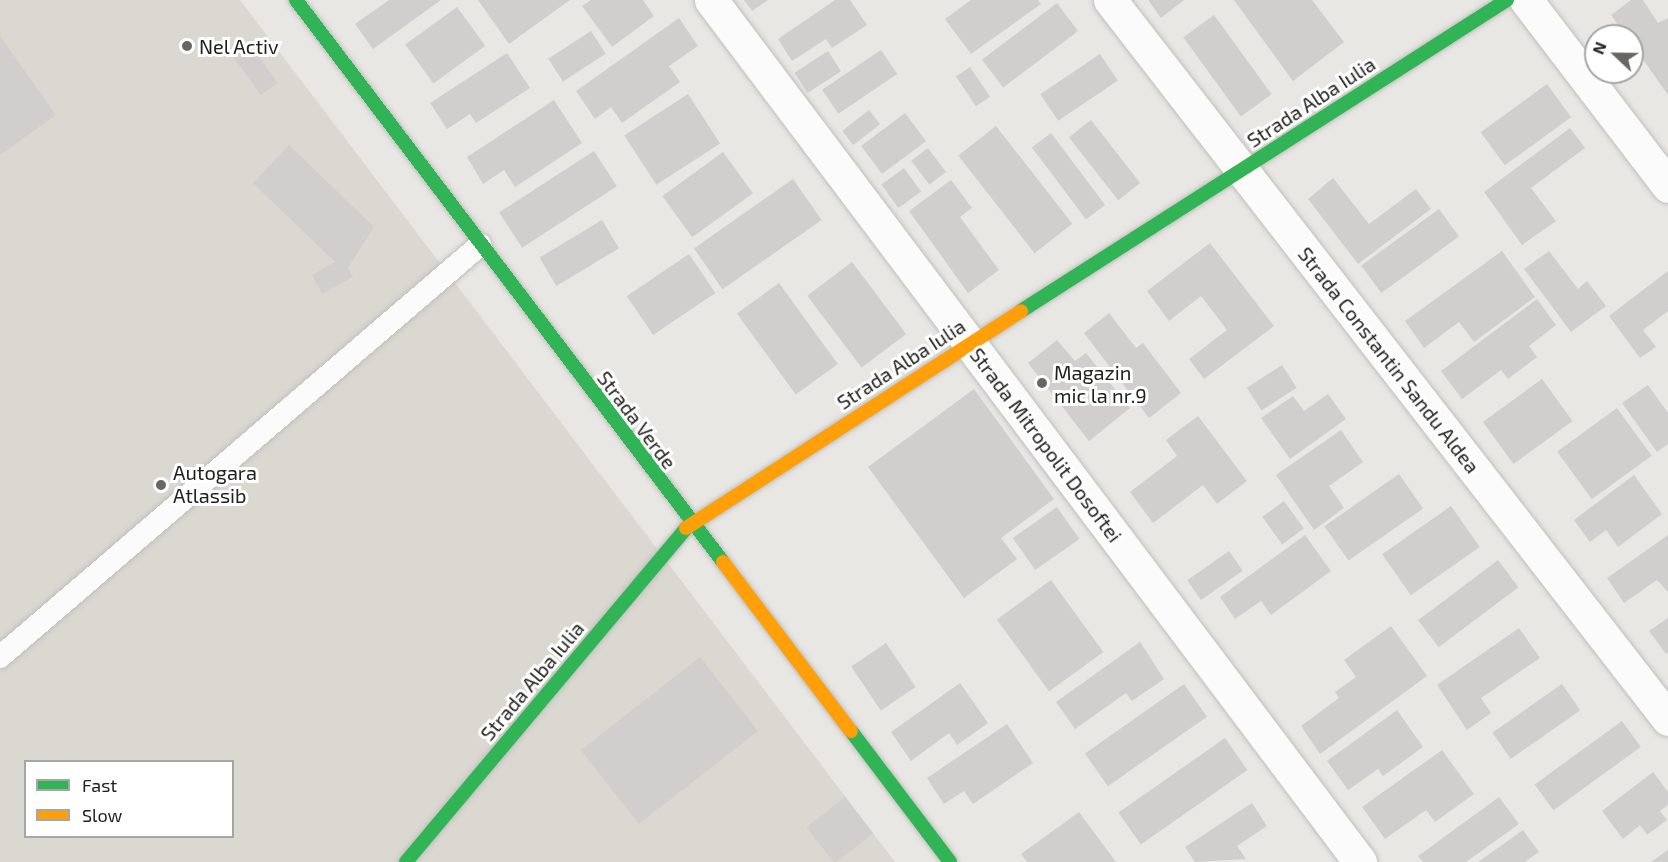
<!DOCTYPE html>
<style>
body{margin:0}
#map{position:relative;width:1668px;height:862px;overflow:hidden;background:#e8e7e4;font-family:"Exo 2",sans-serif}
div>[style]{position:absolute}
.built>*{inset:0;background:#dad8d1}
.building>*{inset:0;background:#d0cfce;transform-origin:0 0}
.roads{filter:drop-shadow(0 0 2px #bfbfbc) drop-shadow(0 0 2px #bfbfbc)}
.lane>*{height:22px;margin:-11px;padding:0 11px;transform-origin:11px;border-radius:11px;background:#fcfbfb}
.street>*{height:33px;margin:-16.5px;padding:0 16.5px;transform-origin:16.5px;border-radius:16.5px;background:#fcfbfb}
.fast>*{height:14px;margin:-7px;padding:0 7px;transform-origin:7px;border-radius:7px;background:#30b455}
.slow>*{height:14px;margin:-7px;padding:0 7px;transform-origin:7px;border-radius:7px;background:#ff9f0a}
.dots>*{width:16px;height:16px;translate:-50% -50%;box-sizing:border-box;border:3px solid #fff;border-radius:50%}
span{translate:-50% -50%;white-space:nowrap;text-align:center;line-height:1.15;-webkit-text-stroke:6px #fff;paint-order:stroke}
.poi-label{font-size:20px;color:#21211f}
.left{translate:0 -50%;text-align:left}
.street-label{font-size:20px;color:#21211f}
.legend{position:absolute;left:24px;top:760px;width:210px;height:78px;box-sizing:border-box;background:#fff;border:2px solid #a6a6a5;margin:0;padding:8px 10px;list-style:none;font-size:18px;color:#21211f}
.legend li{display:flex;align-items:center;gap:12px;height:30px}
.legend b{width:30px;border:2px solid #a6a6a5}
.north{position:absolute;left:1584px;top:24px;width:60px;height:60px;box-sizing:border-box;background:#fff;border:2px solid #a6a6a5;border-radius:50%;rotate:292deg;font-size:16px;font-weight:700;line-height:24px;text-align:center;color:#21211f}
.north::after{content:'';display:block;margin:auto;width:21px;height:27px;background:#676664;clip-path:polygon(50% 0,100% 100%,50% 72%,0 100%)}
</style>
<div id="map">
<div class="built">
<div style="clip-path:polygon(evenodd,0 0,240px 0,895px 862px,0 862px,0 0,26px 762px,232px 762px,232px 836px,26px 836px,26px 762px)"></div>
</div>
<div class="building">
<div style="clip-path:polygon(389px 0,441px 0,373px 49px,355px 24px)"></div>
<div style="clip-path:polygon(478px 0,570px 0,509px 44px)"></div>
<div style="clip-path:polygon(591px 0,643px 0,654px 16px,612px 47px,582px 6px)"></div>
<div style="clip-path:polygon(744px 0,768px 0,752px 11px)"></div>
<div style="clip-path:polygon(835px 0,850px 0,867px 25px,832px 48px,826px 39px,792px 61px,778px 39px)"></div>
<div style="clip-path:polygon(971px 0,1038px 0,1041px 4px,971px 54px,945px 19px)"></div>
<div style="clip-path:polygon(1148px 0,1184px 0,1161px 18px)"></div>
<div style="clip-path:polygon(1234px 0,1312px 0,1344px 42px,1293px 81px)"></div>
<div style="clip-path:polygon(1631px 0,1643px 0,1658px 23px,1668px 18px,1668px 95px,1632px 44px,1632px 36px,1626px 36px,1611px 15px)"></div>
<div style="left:1057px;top:3px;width:35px;height:94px;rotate:53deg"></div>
<div style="left:457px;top:7px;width:48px;height:64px;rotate:54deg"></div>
<div style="left:1214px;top:15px;width:98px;height:38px;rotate:54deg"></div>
<div style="clip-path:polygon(679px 18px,698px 46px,669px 66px,680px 82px,622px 123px,611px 107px,595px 119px,576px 91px)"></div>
<div style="left:591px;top:31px;width:27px;height:51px;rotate:57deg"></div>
<div style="clip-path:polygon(0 36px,56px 115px,0 155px)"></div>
<div style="left:249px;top:43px;width:49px;height:21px;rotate:54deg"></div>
<div style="left:881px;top:50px;width:29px;height:71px;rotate:56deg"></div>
<div style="left:828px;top:51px;width:24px;height:40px;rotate:57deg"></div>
<div style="clip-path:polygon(507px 53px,530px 88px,476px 123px,470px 114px,447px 129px,430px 103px)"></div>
<div style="left:1100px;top:54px;width:32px;height:72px;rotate:56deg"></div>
<div style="left:970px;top:67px;width:36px;height:17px;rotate:56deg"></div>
<div style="left:1547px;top:84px;width:41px;height:82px;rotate:54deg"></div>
<div style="left:688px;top:94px;width:59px;height:76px;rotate:57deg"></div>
<div style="clip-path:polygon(554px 100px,582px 143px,515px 187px,504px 170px,483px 184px,467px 157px)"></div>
<div style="left:869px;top:110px;width:18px;height:34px;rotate:52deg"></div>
<div style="left:905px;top:113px;width:35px;height:55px;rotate:53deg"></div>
<div style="left:1091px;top:120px;width:80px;height:28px;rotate:52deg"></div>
<div style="left:996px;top:126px;width:124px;height:48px;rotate:52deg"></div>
<div style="clip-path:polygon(1570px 128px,1585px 148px,1531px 188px,1556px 221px,1522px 245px,1484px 192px)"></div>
<div style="left:1051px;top:133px;width:90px;height:24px;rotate:53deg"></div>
<div style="clip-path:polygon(289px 145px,374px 227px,348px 268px,353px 277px,322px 294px,312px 275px,335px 262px,253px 183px)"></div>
<div style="left:928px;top:148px;width:30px;height:21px;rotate:53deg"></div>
<div style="left:594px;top:151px;width:42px;height:113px;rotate:57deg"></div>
<div style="left:723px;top:152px;width:51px;height:75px;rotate:54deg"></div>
<div style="left:904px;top:168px;width:29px;height:28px;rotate:54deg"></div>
<div style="clip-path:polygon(1333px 178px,1369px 224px,1416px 189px,1431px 209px,1358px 264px,1308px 199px)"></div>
<div style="left:793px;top:179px;width:50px;height:121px;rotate:55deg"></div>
<div style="clip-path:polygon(951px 180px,972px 208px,960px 217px,999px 270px,968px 293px,909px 211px)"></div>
<div style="left:1439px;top:209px;width:34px;height:96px;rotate:54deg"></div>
<div style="left:602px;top:220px;width:33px;height:73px;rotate:59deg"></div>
<div style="clip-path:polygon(1210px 243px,1274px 326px,1204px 379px,1189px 359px,1227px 330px,1201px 296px,1169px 321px,1147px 291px)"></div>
<div style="clip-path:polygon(1502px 251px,1535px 297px,1474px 342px,1459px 322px,1424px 348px,1405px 321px)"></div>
<div style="clip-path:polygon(1549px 251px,1578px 289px,1587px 281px,1606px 306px,1571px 332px,1524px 269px)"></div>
<div style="left:689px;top:254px;width:47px;height:75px;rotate:56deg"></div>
<div style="left:852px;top:262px;width:90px;height:56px;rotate:53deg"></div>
<div style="clip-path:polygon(1668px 271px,1668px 311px,1643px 330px,1656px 347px,1640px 358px,1609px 316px)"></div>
<div style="left:779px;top:283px;width:100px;height:52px;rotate:54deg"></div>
<div style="clip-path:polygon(1537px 299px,1556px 325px,1529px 346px,1537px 357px,1508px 379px,1501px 370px,1462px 399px,1441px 371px)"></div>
<div style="clip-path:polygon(1109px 313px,1136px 348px,1143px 343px,1181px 393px,1149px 418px,1084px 333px)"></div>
<div style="clip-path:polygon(1057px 340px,1075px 361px,1086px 353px,1130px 408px,1089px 441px,1028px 363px)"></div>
<div style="left:1282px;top:365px;width:27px;height:42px;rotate:57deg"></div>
<div style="left:1542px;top:379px;width:52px;height:73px;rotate:54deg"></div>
<div style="clip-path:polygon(1648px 385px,1668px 413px,1668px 444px,1657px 452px,1622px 403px)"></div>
<div style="clip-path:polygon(974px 389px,1054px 499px,1001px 538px,1017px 559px,964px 598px,868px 467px)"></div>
<div style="clip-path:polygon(1328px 394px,1346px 419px,1290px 459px,1261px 418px,1293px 396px,1304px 411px)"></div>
<div style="left:1617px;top:408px;width:59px;height:74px;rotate:54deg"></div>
<div style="clip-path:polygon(1198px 416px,1247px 481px,1217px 504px,1203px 485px,1153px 523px,1130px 492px,1177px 456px,1166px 440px)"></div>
<div style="clip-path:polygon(1341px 430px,1363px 462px,1329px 486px,1344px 508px,1314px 530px,1276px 475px)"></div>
<div style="left:1399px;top:474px;width:42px;height:91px;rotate:55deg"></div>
<div style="clip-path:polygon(1634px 475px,1662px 514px,1618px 547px,1606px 530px,1590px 542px,1574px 520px)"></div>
<div style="left:1284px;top:501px;width:34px;height:27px;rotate:54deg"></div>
<div style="left:1451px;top:506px;width:50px;height:84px;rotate:55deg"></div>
<div style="left:1057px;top:507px;width:39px;height:54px;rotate:55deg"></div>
<div style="clip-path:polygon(1305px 535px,1331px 571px,1271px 615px,1261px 601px,1235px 619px,1220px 597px)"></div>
<div style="clip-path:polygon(1668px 535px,1668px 592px,1657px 580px,1624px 603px,1607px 578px)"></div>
<div style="left:1229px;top:551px;width:24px;height:51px;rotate:55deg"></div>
<div style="left:1498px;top:560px;width:34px;height:100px;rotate:53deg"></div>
<div style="left:1051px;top:580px;width:89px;height:67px;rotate:54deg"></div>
<div style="clip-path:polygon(1668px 618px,1668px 652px,1666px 654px,1649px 631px)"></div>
<div style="clip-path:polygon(1391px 626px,1427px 676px,1320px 754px,1301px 726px,1339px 698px,1335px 692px,1356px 677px,1344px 660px)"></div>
<div style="clip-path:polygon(1519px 628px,1540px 658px,1481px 698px,1491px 713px,1467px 730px,1437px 685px)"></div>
<div style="clip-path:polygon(1140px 642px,1164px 679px,1132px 701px,1126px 693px,1075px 729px,1056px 702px)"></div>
<div style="left:886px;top:643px;width:53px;height:42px;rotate:56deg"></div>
<div style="left:700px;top:657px;width:94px;height:151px;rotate:52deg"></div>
<div style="clip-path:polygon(960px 683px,988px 723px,957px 745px,949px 733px,911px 761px,891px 732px)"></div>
<div style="left:1184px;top:684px;width:40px;height:121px;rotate:55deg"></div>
<div style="left:1562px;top:684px;width:32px;height:85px;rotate:55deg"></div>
<div style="clip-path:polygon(1397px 710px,1423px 747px,1383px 776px,1378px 769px,1348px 790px,1327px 761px)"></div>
<div style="left:1622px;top:721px;width:32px;height:108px;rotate:54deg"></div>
<div style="clip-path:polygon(1007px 724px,1033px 763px,973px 804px,964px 791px,944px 804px,927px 778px)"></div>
<div style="left:1225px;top:738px;width:39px;height:130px;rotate:55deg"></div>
<div style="clip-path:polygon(1442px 750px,1474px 794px,1435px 822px,1426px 810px,1385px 839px,1362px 807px)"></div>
<div style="clip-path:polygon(1653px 772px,1668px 792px,1668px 805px,1660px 811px,1667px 820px,1647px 835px,1640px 825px,1623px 839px,1602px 811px)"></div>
<div style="left:845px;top:797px;width:46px;height:49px;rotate:52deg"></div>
<div style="clip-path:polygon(1499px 797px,1519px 824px,1466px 862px,1423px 862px,1418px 856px)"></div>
<div style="clip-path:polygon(1252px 803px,1267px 826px,1237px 846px,1246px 859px,1195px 862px,1185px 847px)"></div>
<div style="clip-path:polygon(1079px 812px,1116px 862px,1027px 862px,1021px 854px)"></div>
<div style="clip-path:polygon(1523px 830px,1539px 852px,1525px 862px,1478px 862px)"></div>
<div style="clip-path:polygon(1668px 850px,1668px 862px,1651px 862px)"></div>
</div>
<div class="roads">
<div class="lane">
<div style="left:0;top:657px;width:633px;rotate:-40.64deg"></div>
</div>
<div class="street">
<div style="left:711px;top:0;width:1079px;rotate:53.02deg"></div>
<div style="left:1110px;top:0;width:910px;rotate:52.19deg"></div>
<div style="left:1526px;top:0;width:234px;rotate:52.6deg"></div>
</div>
<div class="fast">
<div style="left:296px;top:0;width:706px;rotate:52.77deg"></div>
<div style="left:1021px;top:311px;width:577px;rotate:-32.62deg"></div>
<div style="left:851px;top:731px;width:164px;rotate:52.9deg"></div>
<div style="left:406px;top:862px;width:436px;rotate:-50deg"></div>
</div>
<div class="slow">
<div style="left:686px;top:528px;width:399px;rotate:-32.9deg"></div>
<div style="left:723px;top:562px;width:212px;rotate:52.9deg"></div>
</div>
</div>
<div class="dots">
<div style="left:187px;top:46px;background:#676664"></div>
<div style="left:1042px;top:383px;background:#676664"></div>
<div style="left:161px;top:485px;background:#676664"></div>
</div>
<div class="poi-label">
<span class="left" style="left:199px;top:46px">Nel Activ</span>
<span class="left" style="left:1054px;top:384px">Magazin<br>mic la nr.9</span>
<span class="left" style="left:173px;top:484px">Autogara<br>Atlassib</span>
</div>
<div class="street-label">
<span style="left:1311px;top:102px;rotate:-33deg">Strada Alba Iulia</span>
<span style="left:1389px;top:360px;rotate:52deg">Strada Constantin Sandu Aldea</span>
<span style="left:901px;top:364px;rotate:-33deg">Strada Alba Iulia</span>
<span style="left:637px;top:420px;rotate:53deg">Strada Verde</span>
<span style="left:1046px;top:445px;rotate:53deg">Strada Mitropolit Dosoftei</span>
<span style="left:532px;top:681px;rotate:-50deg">Strada Alba Iulia</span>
</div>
<ul class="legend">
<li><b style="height:8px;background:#30b455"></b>Fast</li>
<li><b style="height:8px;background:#ff9f0a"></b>Slow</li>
</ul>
<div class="north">N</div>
</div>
